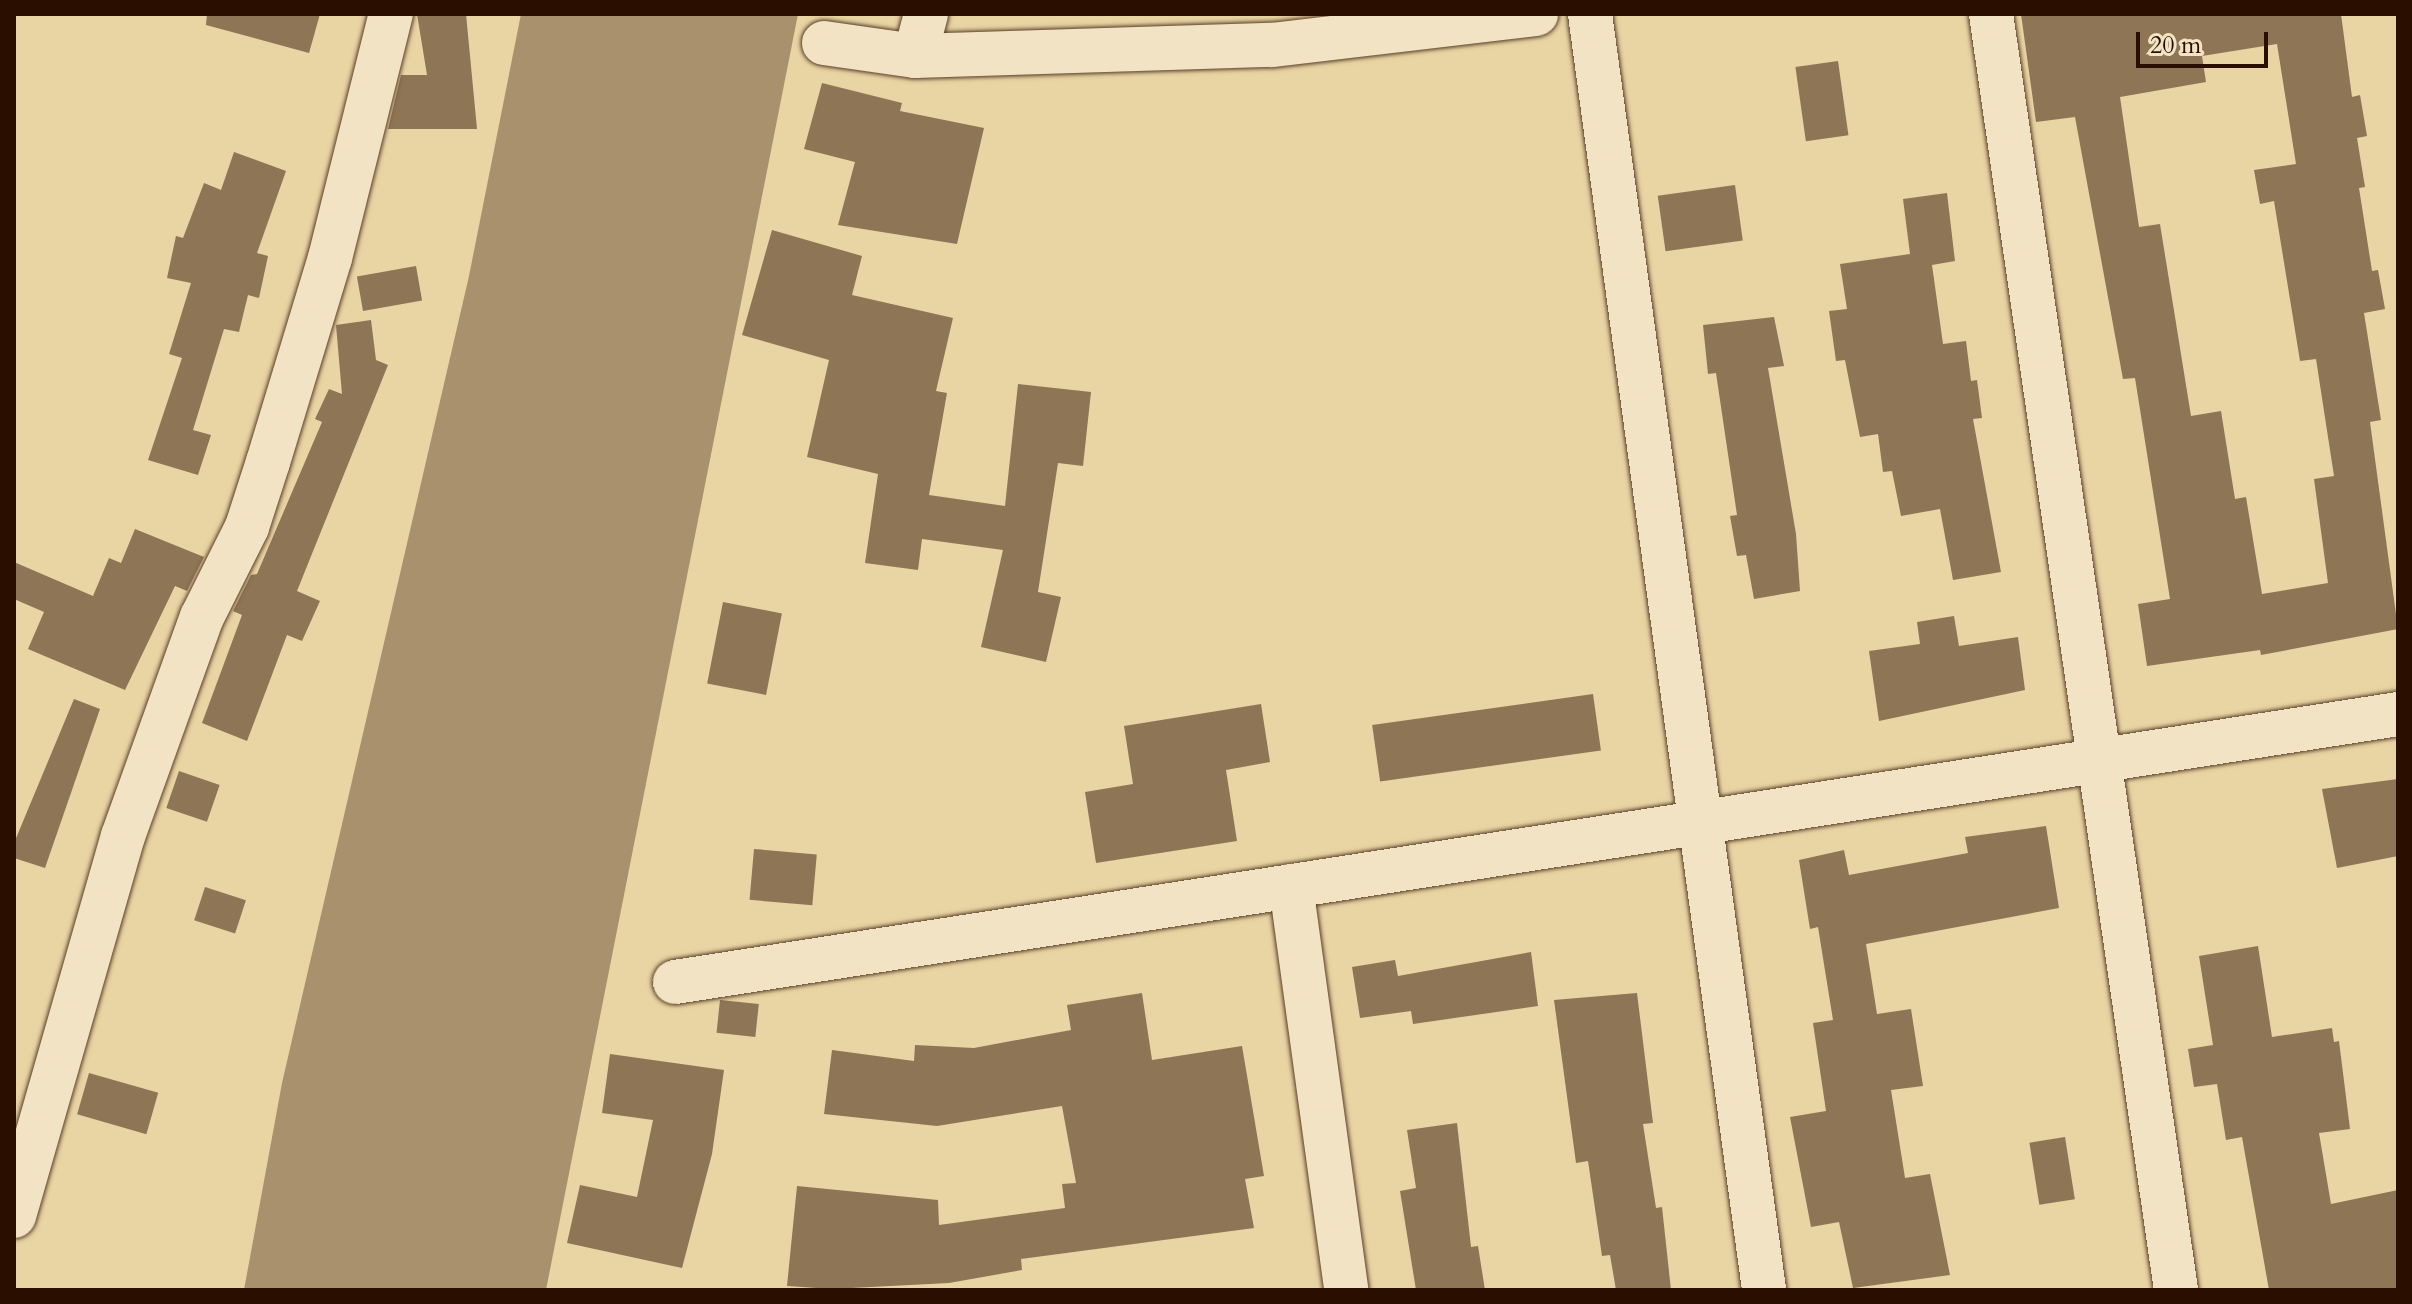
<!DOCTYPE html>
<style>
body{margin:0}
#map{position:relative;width:2412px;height:1304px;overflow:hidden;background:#e9d4a3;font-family:Cardo,serif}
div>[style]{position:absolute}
.water>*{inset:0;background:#a8916c}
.building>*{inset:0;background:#8d7555;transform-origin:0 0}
.roads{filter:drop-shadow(0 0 2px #5a4029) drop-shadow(0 0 2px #5a4029)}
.minor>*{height:44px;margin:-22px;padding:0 22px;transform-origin:22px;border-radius:22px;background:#f1e3c3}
span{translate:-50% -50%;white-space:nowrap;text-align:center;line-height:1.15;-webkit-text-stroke:6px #f1e3c3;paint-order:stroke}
.frame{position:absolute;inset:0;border:16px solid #2a0f00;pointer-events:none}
.scale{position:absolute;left:2136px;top:32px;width:132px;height:36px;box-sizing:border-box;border:4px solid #2a0f00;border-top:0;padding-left:10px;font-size:24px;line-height:28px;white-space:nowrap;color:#2a0f00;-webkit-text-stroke:6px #f1e3c3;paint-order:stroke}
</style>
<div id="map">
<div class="water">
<div style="clip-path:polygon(521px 14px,798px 14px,546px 1290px,244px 1290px,282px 1083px,469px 276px)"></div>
</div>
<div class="building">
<div style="clip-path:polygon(207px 14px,320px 14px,309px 53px,206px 25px)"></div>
<div style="clip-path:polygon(417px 14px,466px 14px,477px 129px,388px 129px,401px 75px,427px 75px)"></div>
<div style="clip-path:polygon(evenodd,2021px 14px,2341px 14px,2352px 97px,2360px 95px,2367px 136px,2357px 138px,2365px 187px,2359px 188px,2372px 271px,2378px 270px,2385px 309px,2364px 313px,2381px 420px,2370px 422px,2398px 629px,2261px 655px,2260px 650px,2147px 666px,2138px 604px,2170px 599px,2135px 378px,2123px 379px,2075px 117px,2036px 122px,2021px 14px,2277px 44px,2296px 164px,2254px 170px,2260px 204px,2274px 201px,2300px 361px,2316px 359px,2334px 476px,2314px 479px,2328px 583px,2262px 594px,2246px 497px,2235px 499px,2221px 411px,2191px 416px,2160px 224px,2139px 227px,2120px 97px,2206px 82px,2202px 56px,2277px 44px)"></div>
<div style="left:1838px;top:61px;width:75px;height:43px;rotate:82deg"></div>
<div style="clip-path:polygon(822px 83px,902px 103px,900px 111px,984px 128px,957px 244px,838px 225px,855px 162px,804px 149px)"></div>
<div style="clip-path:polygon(234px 152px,286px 171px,257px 253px,268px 256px,259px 298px,248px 295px,239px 332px,224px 329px,193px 430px,211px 435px,198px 475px,148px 460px,182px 358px,169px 354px,191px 283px,167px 278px,176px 236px,183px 238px,204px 183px,221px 190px)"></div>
<div style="left:1735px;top:185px;width:56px;height:78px;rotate:82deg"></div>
<div style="clip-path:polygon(1947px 193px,1955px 261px,1932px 265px,1943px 344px,1966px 341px,1971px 381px,1977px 380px,1982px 418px,1973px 419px,2001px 572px,1953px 580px,1940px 509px,1901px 516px,1892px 471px,1883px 472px,1878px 434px,1860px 437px,1845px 360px,1836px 361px,1829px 311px,1847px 309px,1840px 264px,1910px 254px,1903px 199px)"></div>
<div style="clip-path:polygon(772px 230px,862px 256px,852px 295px,953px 318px,936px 391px,947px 393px,929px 495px,1005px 506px,1018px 384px,1091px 392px,1083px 466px,1058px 463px,1038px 592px,1061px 597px,1046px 662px,981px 647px,1003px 550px,922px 539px,918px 570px,865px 563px,878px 474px,807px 457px,829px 360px,742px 335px)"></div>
<div style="left:416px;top:266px;width:35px;height:60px;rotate:80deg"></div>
<div style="clip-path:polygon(1774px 317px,1784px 366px,1768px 368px,1796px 534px,1800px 591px,1754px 599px,1746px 555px,1737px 556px,1730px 516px,1737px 515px,1716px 373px,1708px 374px,1703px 325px)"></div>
<div style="clip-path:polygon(371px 320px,376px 360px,388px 365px,297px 591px,320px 601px,302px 641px,287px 635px,247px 741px,202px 723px,242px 615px,233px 611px,251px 575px,257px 574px,322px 422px,315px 419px,329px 389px,342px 394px,336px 325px)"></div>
<div style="clip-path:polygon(135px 529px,204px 557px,187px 591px,175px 586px,125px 690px,28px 649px,44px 612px,14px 599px,14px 562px,93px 596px,109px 558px,121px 563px)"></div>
<div style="left:723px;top:602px;width:60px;height:83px;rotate:11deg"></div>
<div style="clip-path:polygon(1954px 616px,1959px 646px,2018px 637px,2025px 690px,1879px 721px,1869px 651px,1920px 644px,1917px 622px)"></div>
<div style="left:1593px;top:694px;width:57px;height:223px;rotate:82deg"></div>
<div style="clip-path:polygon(74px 699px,100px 709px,45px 868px,14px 858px,14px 843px)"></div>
<div style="clip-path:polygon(1261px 704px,1270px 762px,1226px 770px,1237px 841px,1096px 863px,1085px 792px,1133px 784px,1124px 726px)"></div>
<div style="left:179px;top:771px;width:43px;height:39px;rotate:19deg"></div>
<div style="clip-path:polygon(2398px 779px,2398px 856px,2337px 868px,2322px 789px)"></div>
<div style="clip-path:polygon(2046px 826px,2059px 908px,1866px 944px,1877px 1014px,1911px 1009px,1923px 1086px,1891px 1090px,1905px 1178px,1930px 1174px,1950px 1275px,1853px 1288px,1839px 1222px,1811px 1227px,1790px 1117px,1826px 1111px,1813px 1023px,1833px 1020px,1818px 927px,1810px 929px,1799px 860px,1844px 850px,1849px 875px,1968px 853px,1965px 837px)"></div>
<div style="left:754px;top:849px;width:63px;height:51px;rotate:5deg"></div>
<div style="left:205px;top:887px;width:43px;height:35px;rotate:18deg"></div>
<div style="clip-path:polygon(2258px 946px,2272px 1037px,2332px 1028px,2334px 1042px,2339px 1041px,2350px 1129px,2319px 1133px,2331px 1204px,2398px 1190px,2398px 1290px,2269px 1290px,2242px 1137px,2226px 1140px,2217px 1084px,2194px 1087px,2188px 1049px,2213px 1045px,2199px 956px)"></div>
<div style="clip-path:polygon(1531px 952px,1538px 1006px,1413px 1024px,1411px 1011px,1360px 1018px,1352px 967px,1395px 960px,1398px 976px)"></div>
<div style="clip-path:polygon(1142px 993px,1152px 1060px,1242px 1046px,1264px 1176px,1245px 1179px,1254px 1228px,1021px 1259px,1022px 1270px,949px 1283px,832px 1289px,787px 1286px,797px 1186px,938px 1200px,939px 1225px,1065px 1208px,1062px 1184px,1076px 1183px,1062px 1106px,937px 1126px,824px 1114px,832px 1050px,914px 1061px,915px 1045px,974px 1048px,1071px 1030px,1067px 1005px)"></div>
<div style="clip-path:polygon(1637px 993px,1653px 1123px,1643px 1124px,1656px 1208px,1662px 1207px,1671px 1290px,1616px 1290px,1610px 1255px,1602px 1256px,1588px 1161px,1576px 1163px,1554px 1000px)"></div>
<div style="left:720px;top:1000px;width:39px;height:33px;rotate:6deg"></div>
<div style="clip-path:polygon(610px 1054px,724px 1070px,712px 1154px,682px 1268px,567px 1243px,580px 1185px,637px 1197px,653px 1120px,602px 1113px)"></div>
<div style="left:89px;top:1073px;width:72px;height:43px;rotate:16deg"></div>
<div style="clip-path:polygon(1457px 1123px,1471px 1247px,1478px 1246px,1485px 1290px,1416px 1290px,1400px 1191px,1416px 1188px,1407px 1130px)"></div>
<div style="left:2065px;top:1137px;width:63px;height:36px;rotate:81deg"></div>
</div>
<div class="roads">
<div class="minor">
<div style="left:1590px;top:14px;width:1288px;rotate:82.23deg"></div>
<div style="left:1991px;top:14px;width:1289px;rotate:81.75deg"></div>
<div style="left:824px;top:43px;width:92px;rotate:8.1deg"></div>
<div style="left:915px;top:56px;width:357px;rotate:-1.8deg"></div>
<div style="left:1272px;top:45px;width:266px;rotate:-6.7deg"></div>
<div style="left:915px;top:56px;width:43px;rotate:-75.3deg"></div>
<div style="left:1291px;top:886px;width:408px;rotate:82.2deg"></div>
<div style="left:675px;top:982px;width:1744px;rotate:-8.84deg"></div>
<div style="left:14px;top:1216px;width:395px;rotate:-74deg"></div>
<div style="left:123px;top:836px;width:233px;rotate:-70.2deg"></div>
<div style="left:202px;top:617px;width:101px;rotate:-63.4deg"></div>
<div style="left:247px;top:527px;width:68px;rotate:-72.1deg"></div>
<div style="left:268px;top:462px;width:213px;rotate:-73.1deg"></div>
<div style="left:330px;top:258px;width:252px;rotate:-76deg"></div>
</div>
</div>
<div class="frame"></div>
<div class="scale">20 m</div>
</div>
